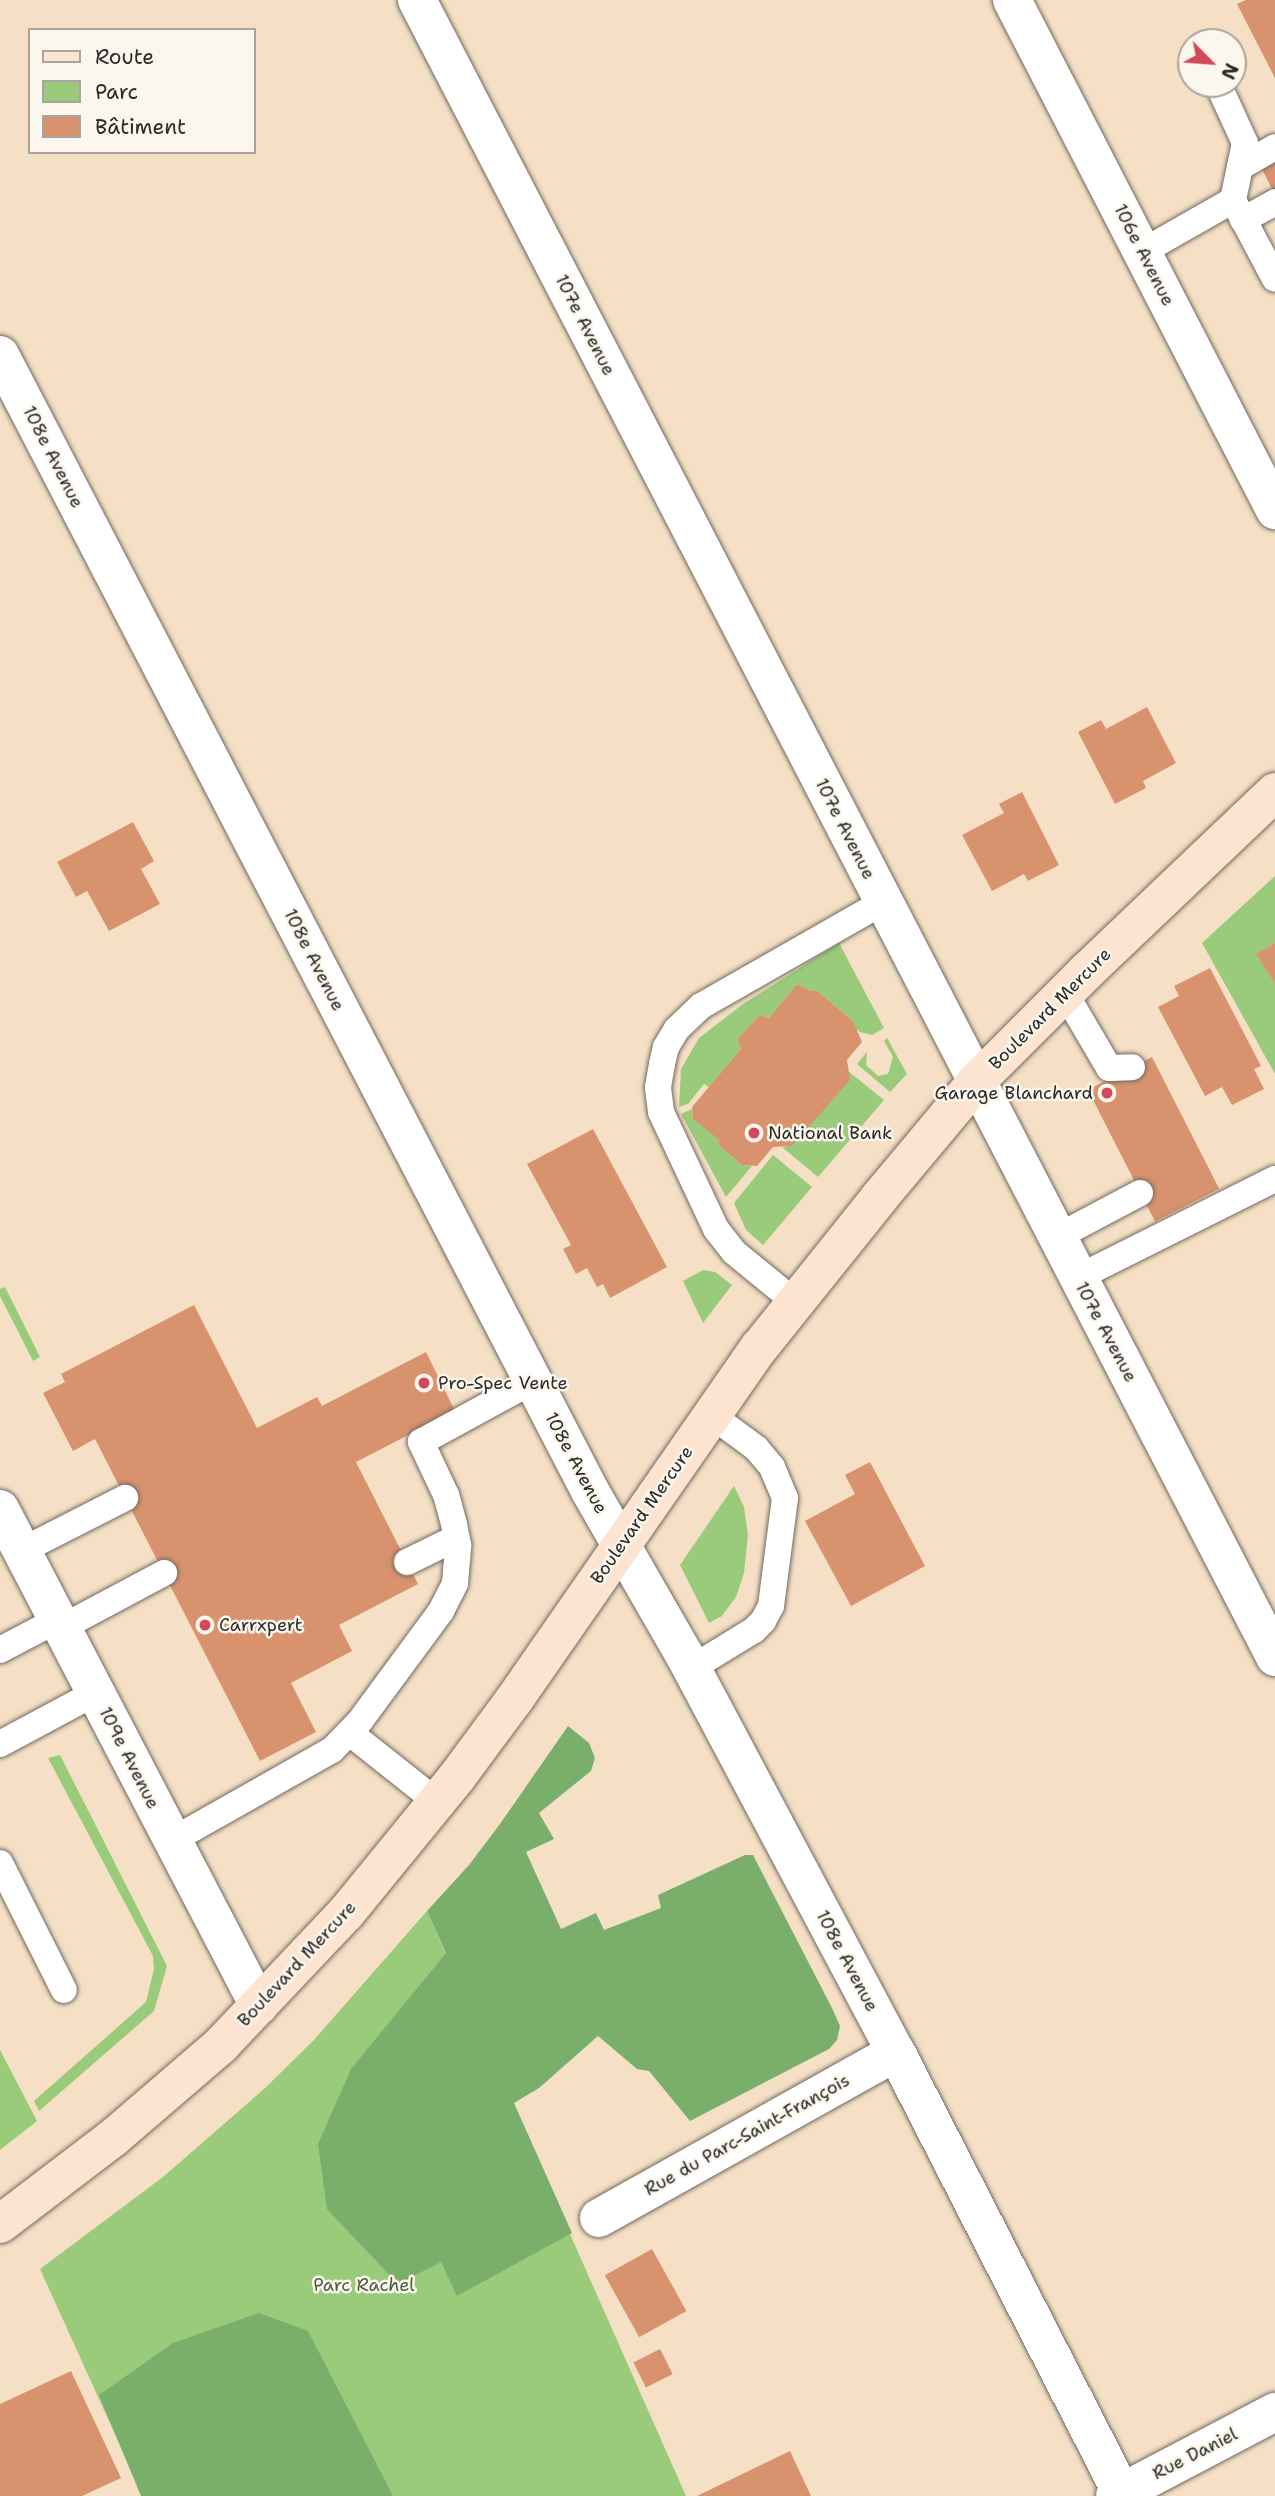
<!DOCTYPE html>
<meta charset="utf-8">
<style>
body{margin:0}
#map{position:relative;width:1275px;height:2496px;overflow:hidden;background:#f5e0c5;font-family:"Shantell Sans",sans-serif}
div>[style]{position:absolute}
.green>*{inset:0;background:#99cb7b}
.forest>*{inset:0;background:#7aaf6b}
.building>*{inset:0;background:#d8936e;transform-origin:0 0}
.roads{filter:drop-shadow(0 0 2px #726a61) drop-shadow(0 0 2px #726a61)}
.lane>*{height:26px;margin:-13px;padding:0 13px;transform-origin:13px;border-radius:13px;background:#fff}
.street>*{height:38px;margin:-19px;padding:0 19px;transform-origin:19px;border-radius:19px;background:#fff}
.secondary>*{height:38px;margin:-19px;padding:0 19px;transform-origin:19px;border-radius:19px;background:#fde4d0}
.dots>*{width:19px;height:19px;translate:-50% -50%;box-sizing:border-box;border:4px solid #fbf7ec;border-radius:50%}
span{translate:-50% -50%;white-space:nowrap;text-align:center;line-height:1.15;-webkit-text-stroke:5px #fbf7ec;paint-order:stroke}
.street-label{font-size:18px;color:#2b2b2b}
.poi-label{font-size:18px;color:#2b2b2b}
.right{translate:-100% -50%;text-align:right}
.left{translate:0 -50%;text-align:left}
.park-label{font-size:18px;color:#4c5b43}
.legend{position:absolute;left:28px;top:28px;width:228px;height:126px;box-sizing:border-box;background:#fbf7ec;border:2px solid #a8a59f;margin:0;padding:9px 12px;list-style:none;font-size:21px;color:#2b2b2b}
.legend li{display:flex;align-items:center;gap:14px;height:35px}
.legend b{width:35px;border:2px solid #a8a59f}
.north{position:absolute;left:1177px;top:28px;width:70px;height:70px;box-sizing:border-box;background:#fbf7ec;border:2px solid #a8a59f;border-radius:50%;rotate:115deg;font-size:19px;font-weight:700;line-height:28px;text-align:center;color:#2b2b2b}
.north::after{content:'';display:block;margin:auto;width:24px;height:32px;background:#d1495b;clip-path:polygon(50% 0,100% 100%,50% 72%,0 100%)}
</style>
<div id="map">
<div class="green">
<div style="clip-path:polygon(1275px 876px,1275px 943px,1257px 954px,1275px 984px,1275px 1074px,1202px 943px)"></div>
<div style="clip-path:polygon(839px 943px,884px 1028px,872px 1035px,860px 1032px,853px 1027px,853px 1021px,816px 990px,811px 991px,797px 984px,769px 1018px,760px 1015px,737px 1039px,741px 1049px,709px 1087px,704px 1084px,688px 1104px,679px 1107px,681px 1069px,699px 1038px,743px 1004px)"></div>
<div style="clip-path:polygon(887px 1038px,907px 1074px,890px 1092px,857px 1064px,867px 1052px,866px 1065px,878px 1076px,888px 1074px,893px 1057px,884px 1041px)"></div>
<div style="clip-path:polygon(848px 1071px,884px 1100px,818px 1177px,782px 1147px,792px 1146px)"></div>
<div style="clip-path:polygon(692px 1109px,693px 1117px,719px 1140px,719px 1146px,742px 1165px,752px 1166px,726px 1197px,681px 1114px)"></div>
<div style="clip-path:polygon(773px 1155px,812px 1187px,763px 1245px,746px 1230px,734px 1203px)"></div>
<div style="clip-path:polygon(703px 1270px,715px 1272px,732px 1285px,703px 1323px,683px 1281px)"></div>
<div style="clip-path:polygon(5px 1287px,40px 1357px,33px 1361px,0 1296px,0 1289px)"></div>
<div style="clip-path:polygon(734px 1486px,744px 1507px,748px 1535px,744px 1573px,736px 1597px,722px 1616px,709px 1623px,680px 1565px)"></div>
<div style="clip-path:polygon(60px 1755px,167px 1966px,154px 2011px,39px 2111px,34px 2101px,146px 2002px,154px 1969px,153px 1956px,48px 1758px)"></div>
<div style="clip-path:polygon(427px 1911px,686px 2496px,143px 2496px,40px 2269px,163px 2177px,264px 2089px,313px 2041px)"></div>
<div style="clip-path:polygon(0 2050px,37px 2121px,0 2150px)"></div>
</div>
<div class="forest">
<div style="clip-path:polygon(568px 1726px,589px 1743px,595px 1758px,591px 1771px,539px 1813px,554px 1839px,526px 1852px,561px 1929px,596px 1913px,604px 1930px,661px 1908px,658px 1895px,745px 1855px,753px 1855px,832px 2008px,840px 2026px,837px 2040px,829px 2049px,690px 2121px,649px 2071px,637px 2069px,598px 2036px,539px 2088px,514px 2103px,572px 2233px,457px 2296px,441px 2262px,398px 2284px,327px 2209px,318px 2144px,351px 2069px,446px 1953px,427px 1911px,469px 1865px,500px 1824px)"></div>
<div style="clip-path:polygon(259px 2313px,308px 2331px,393px 2496px,141px 2496px,99px 2395px,173px 2343px)"></div>
</div>
<div class="building">
<div style="clip-path:polygon(1246px 0,1275px 0,1275px 78px,1237px 4px)"></div>
<div style="clip-path:polygon(1275px 162px,1275px 195px,1262px 169px)"></div>
<div style="clip-path:polygon(1147px 707px,1176px 763px,1143px 781px,1146px 788px,1115px 804px,1078px 732px,1101px 720px,1106px 729px)"></div>
<div style="clip-path:polygon(1022px 792px,1059px 865px,1028px 881px,1024px 874px,992px 891px,962px 835px,1004px 813px,999px 804px)"></div>
<div style="clip-path:polygon(133px 822px,154px 861px,141px 869px,160px 904px,109px 931px,87px 891px,76px 897px,57px 862px)"></div>
<div style="clip-path:polygon(1275px 943px,1275px 984px,1256px 954px)"></div>
<div style="clip-path:polygon(1210px 968px,1261px 1066px,1254px 1069px,1264px 1089px,1232px 1105px,1222px 1087px,1205px 1096px,1158px 1007px,1179px 996px,1174px 986px)"></div>
<div style="clip-path:polygon(797px 984px,811px 991px,816px 990px,853px 1021px,862px 1042px,847px 1060px,850px 1080px,792px 1146px,773px 1147px,757px 1166px,742px 1165px,719px 1146px,719px 1140px,693px 1119px,692px 1107px,741px 1049px,737px 1039px,760px 1015px,769px 1018px)"></div>
<div style="left:1152px;top:1057px;width:148px;height:72px;rotate:63deg"></div>
<div style="clip-path:polygon(593px 1129px,667px 1267px,610px 1298px,603px 1284px,597px 1287px,587px 1268px,576px 1274px,563px 1249px,571px 1245px,527px 1164px)"></div>
<div style="clip-path:polygon(194px 1305px,257px 1428px,317px 1397px,322px 1406px,426px 1352px,455px 1411px,356px 1462px,418px 1584px,339px 1625px,352px 1651px,291px 1683px,316px 1732px,260px 1761px,95px 1439px,73px 1451px,43px 1393px,65px 1382px,61px 1374px)"></div>
<div style="clip-path:polygon(870px 1462px,925px 1566px,851px 1606px,805px 1521px,855px 1494px,845px 1475px)"></div>
<div style="left:652px;top:2249px;width:71px;height:54px;rotate:61deg"></div>
<div style="left:660px;top:2349px;width:28px;height:30px;rotate:63deg"></div>
<div style="clip-path:polygon(71px 2371px,121px 2478px,82px 2496px,0 2496px,0 2404px)"></div>
<div style="clip-path:polygon(790px 2451px,811px 2496px,697px 2496px)"></div>
</div>
<div class="roads">
<div class="lane">
<div style="left:1218px;top:84px;width:65px;rotate:65.4deg"></div>
<div style="left:1245px;top:143px;width:58px;rotate:101.9deg"></div>
<div style="left:1240px;top:167px;width:40px;rotate:-29.7deg"></div>
<div style="left:1243px;top:220px;width:37px;rotate:-29deg"></div>
<div style="left:1142px;top:252px;width:105px;rotate:-29.7deg"></div>
<div style="left:1233px;top:200px;width:89px;rotate:62deg"></div>
<div style="left:1065px;top:993px;width:87px;rotate:59.6deg"></div>
<div style="left:1109px;top:1068px;width:23px;rotate:-2deg"></div>
<div style="left:1057px;top:1237px;width:94px;rotate:-27.9deg"></div>
<div style="left:1077px;top:1278px;width:221px;rotate:-26.6deg"></div>
<div style="left:795px;top:1302px;width:79px;rotate:-140.7deg"></div>
<div style="left:734px;top:1252px;width:29px;rotate:-128deg"></div>
<div style="left:716px;top:1229px;width:129px;rotate:-115.2deg"></div>
<div style="left:661px;top:1112px;width:25px;rotate:-97deg"></div>
<div style="left:658px;top:1087px;width:23px;rotate:-80deg"></div>
<div style="left:662px;top:1064px;width:17px;rotate:-77deg"></div>
<div style="left:666px;top:1047px;width:21px;rotate:-59deg"></div>
<div style="left:677px;top:1029px;width:33px;rotate:-44deg"></div>
<div style="left:701px;top:1006px;width:210px;rotate:-29.7deg"></div>
<div style="left:21px;top:1551px;width:117px;rotate:-27deg"></div>
<div style="left:407px;top:1562px;width:55px;rotate:-26.1deg"></div>
<div style="left:61px;top:1628px;width:117px;rotate:-28.1deg"></div>
<div style="left:0;top:1650px;width:64px;rotate:-27.8deg"></div>
<div style="left:692px;top:1668px;width:73px;rotate:-31.5deg"></div>
<div style="left:754px;top:1630px;width:13px;rotate:-45deg"></div>
<div style="left:763px;top:1621px;width:17px;rotate:-62deg"></div>
<div style="left:771px;top:1606px;width:109px;rotate:-82.6deg"></div>
<div style="left:785px;top:1498px;width:34px;rotate:-113deg"></div>
<div style="left:772px;top:1467px;width:25px;rotate:-130deg"></div>
<div style="left:756px;top:1448px;width:56px;rotate:-143.7deg"></div>
<div style="left:350px;top:1733px;width:111px;rotate:38.4deg"></div>
<div style="left:0;top:1744px;width:108px;rotate:-28.2deg"></div>
<div style="left:171px;top:1841px;width:185px;rotate:-29.5deg"></div>
<div style="left:332px;top:1750px;width:40px;rotate:-46deg"></div>
<div style="left:360px;top:1721px;width:137px;rotate:-53.6deg"></div>
<div style="left:441px;top:1611px;width:31px;rotate:-63deg"></div>
<div style="left:455px;top:1583px;width:38px;rotate:-85deg"></div>
<div style="left:458px;top:1545px;width:21px;rotate:-101deg"></div>
<div style="left:454px;top:1524px;width:30px;rotate:-105deg"></div>
<div style="left:446px;top:1495px;width:59px;rotate:-115.3deg"></div>
<div style="left:421px;top:1442px;width:128px;rotate:-28.6deg"></div>
<div style="left:0;top:1863px;width:142px;rotate:63.3deg"></div>
</div>
<div class="street">
<div style="left:417px;top:0;width:1866px;rotate:62.62deg"></div>
<div style="left:1012px;top:0;width:574px;rotate:62.72deg"></div>
<div style="left:0;top:355px;width:1280px;rotate:62.55deg"></div>
<div style="left:590px;top:1491px;width:190px;rotate:60.1deg"></div>
<div style="left:685px;top:1656px;width:449px;rotate:62deg"></div>
<div style="left:896px;top:2052px;width:494px;rotate:62.9deg"></div>
<div style="left:0;top:1509px;width:560px;rotate:62.47deg"></div>
<div style="left:599px;top:2218px;width:340px;rotate:-29.2deg"></div>
<div style="left:1115px;top:2496px;width:181px;rotate:-27.7deg"></div>
</div>
<div class="secondary">
<div style="left:0;top:2224px;width:142px;rotate:-37.3deg"></div>
<div style="left:113px;top:2138px;width:143px;rotate:-40.7deg"></div>
<div style="left:221px;top:2045px;width:182px;rotate:-46.6deg"></div>
<div style="left:346px;top:1913px;width:176px;rotate:-50.8deg"></div>
<div style="left:457px;top:1777px;width:96px;rotate:-53.5deg"></div>
<div style="left:514px;top:1700px;width:429px;rotate:-55.2deg"></div>
<div style="left:759px;top:1348px;width:192px;rotate:-51.3deg"></div>
<div style="left:879px;top:1198px;width:151px;rotate:-50.1deg"></div>
<div style="left:976px;top:1082px;width:156px;rotate:-45deg"></div>
<div style="left:1086px;top:972px;width:261px;rotate:-43.6deg"></div>
</div>
</div>
<div class="dots">
<div style="left:1107px;top:1093px;background:#d1495b"></div>
<div style="left:754px;top:1133px;background:#d1495b"></div>
<div style="left:424px;top:1383px;background:#d1495b"></div>
<div style="left:205px;top:1625px;background:#d1495b"></div>
</div>
<div class="street-label">
<span style="left:1144px;top:255px;rotate:63deg">106e Avenue</span>
<span style="left:585px;top:325px;rotate:63deg">107e Avenue</span>
<span style="left:53px;top:457px;rotate:63deg">108e Avenue</span>
<span style="left:845px;top:829px;rotate:63deg">107e Avenue</span>
<span style="left:314px;top:960px;rotate:63deg">108e Avenue</span>
<span style="left:1050px;top:1009px;rotate:-45deg">Boulevard Mercure</span>
<span style="left:1106px;top:1332px;rotate:62deg">107e Avenue</span>
<span style="left:576px;top:1463px;rotate:62deg">108e Avenue</span>
<span style="left:642px;top:1515px;rotate:-55deg">Boulevard Mercure</span>
<span style="left:129px;top:1758px;rotate:63deg">109e Avenue</span>
<span style="left:847px;top:1961px;rotate:62deg">108e Avenue</span>
<span style="left:297px;top:1964px;rotate:-47deg">Boulevard Mercure</span>
<span style="left:747px;top:2135px;rotate:-29deg">Rue du Parc-Saint-François</span>
<span style="left:1195px;top:2454px;rotate:-27deg">Rue Daniel</span>
</div>
<div class="poi-label">
<span class="right" style="left:1093px;top:1093px">Garage Blanchard</span>
<span class="left" style="left:768px;top:1133px">National Bank</span>
<span class="left" style="left:438px;top:1383px">Pro-Spec Vente</span>
<span class="left" style="left:219px;top:1625px">Carrxpert</span>
</div>
<div class="park-label">
<span style="left:364px;top:2285px">Parc Rachel</span>
</div>
<ul class="legend">
<li><b style="height:9px;background:#fde4d0"></b>Route</li>
<li><b style="height:19px;background:#99cb7b"></b>Parc</li>
<li><b style="height:19px;background:#d8936e"></b>Bâtiment</li>
</ul>
<div class="north">N</div>
</div>
